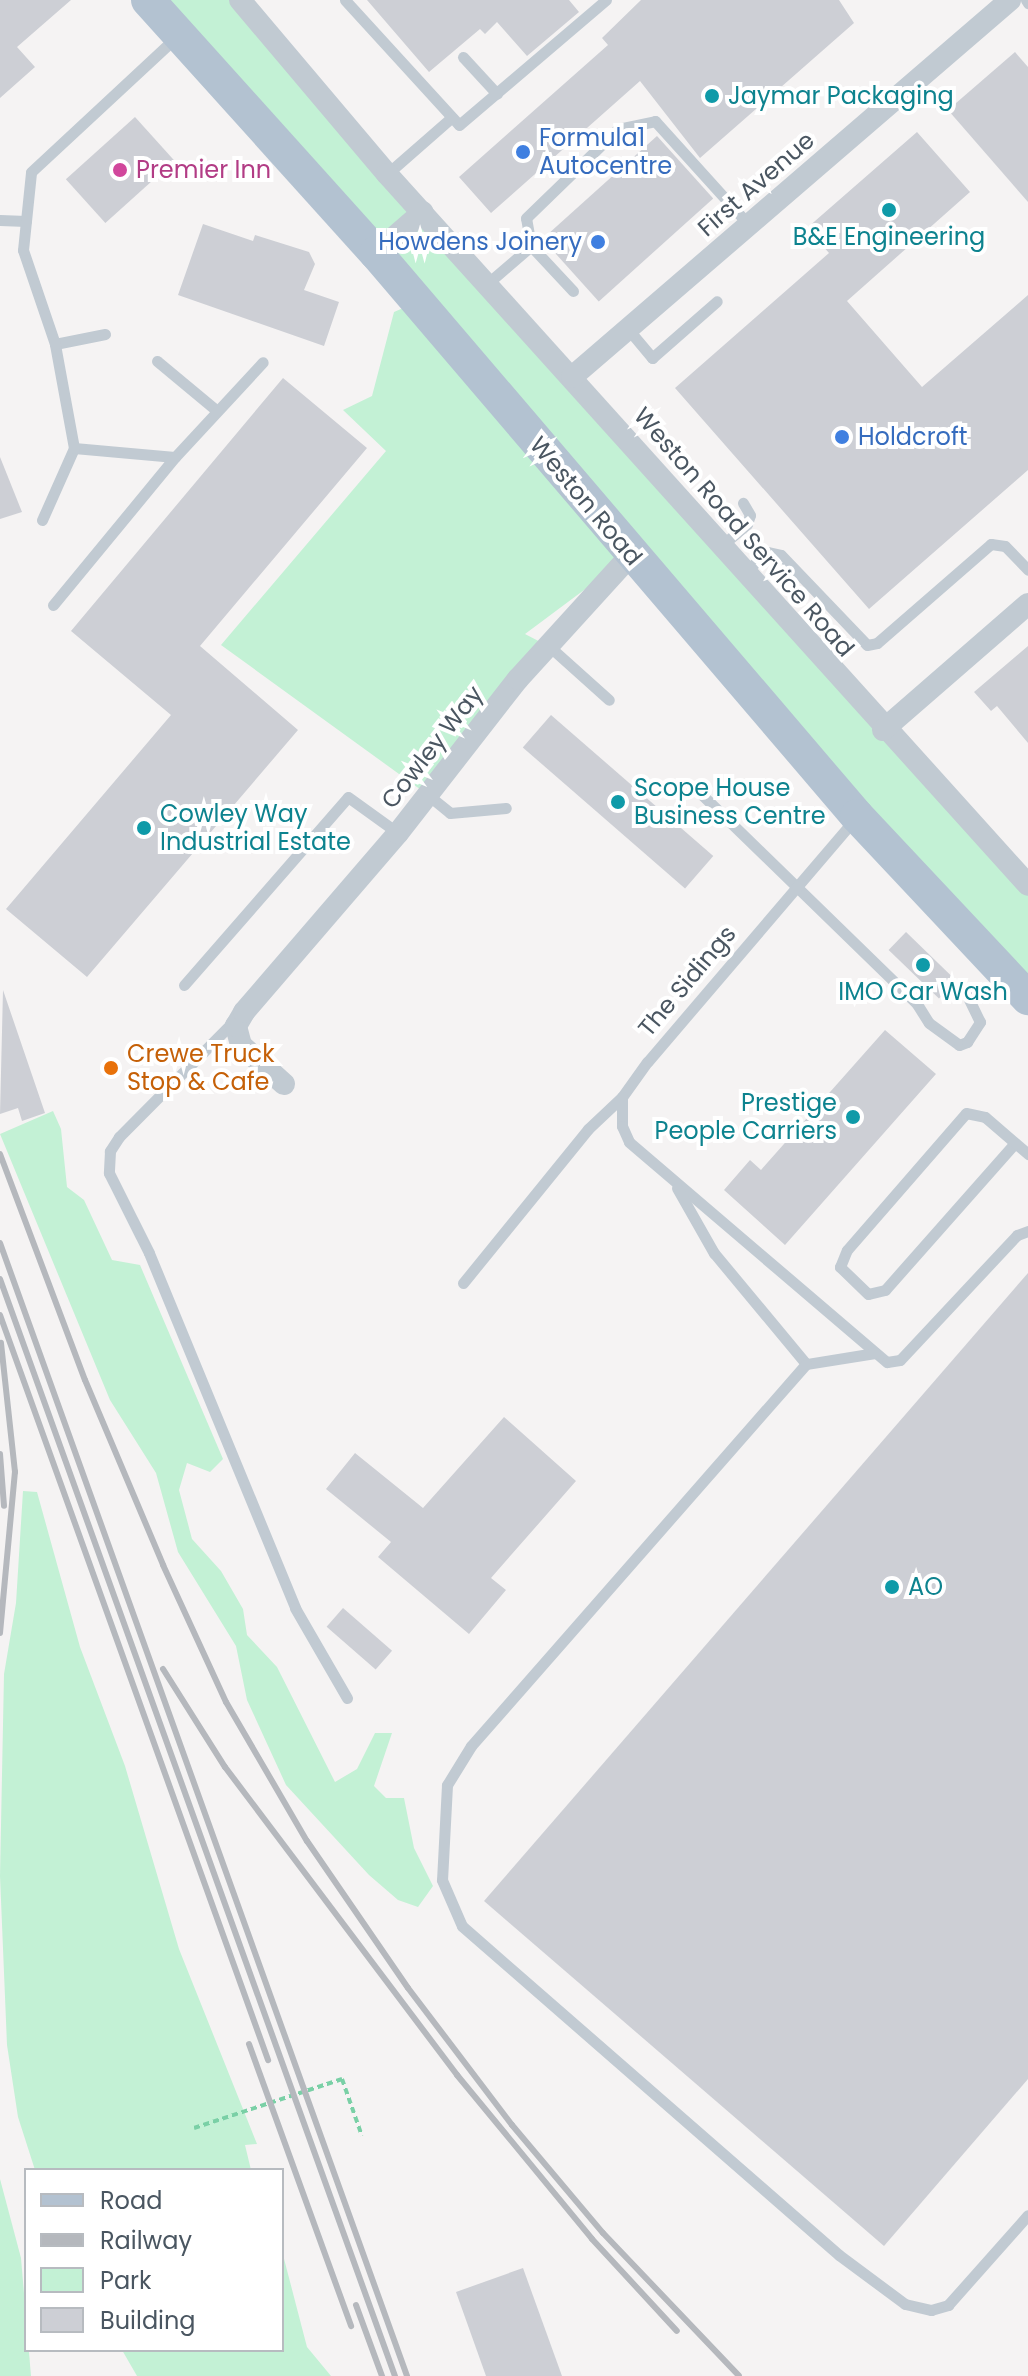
<!DOCTYPE html>
<style>
body{margin:0}
#map{position:relative;width:1028px;height:2376px;overflow:hidden;background:#f5f3f3;font-family:Poppins,sans-serif}
div>[style]{position:absolute}
.green>*{inset:0;background:#c3f1d5}
.building>*{inset:0;background:#cdcfd5;transform-origin:0 0}
.path>*{height:4px;margin-top:-2px;transform-origin:0;background:repeating-linear-gradient(90deg,#7ad0a6 0 6px,transparent 0 10px)}
.lane>*{height:11px;margin:-5.5px;padding:0 5.5px;transform-origin:5.5px;border-radius:5.5px;background:#c1cad2}
.street>*{height:22px;margin:-11px;padding:0 11px;transform-origin:11px;border-radius:11px;background:#c1cad2}
.primary>*{height:34px;margin:-17px;padding:0 17px;transform-origin:17px;border-radius:17px;background:#b3c2d1}
.rail>*{height:6px;margin:-3px;padding:0 3px;transform-origin:3px;border-radius:3px;background:#b5b8bd}
.dots>*{width:22px;height:22px;translate:-50% -50%;box-sizing:border-box;border:4px solid #fff;border-radius:50%}
span{translate:-50% -50%;white-space:nowrap;text-align:center;line-height:1.15;-webkit-text-stroke:8px #fff;paint-order:stroke}
.culture-label{font-size:24px;color:#0d838f}
.left{translate:0 -50%;text-align:left}
.right{translate:-100% -50%;text-align:right}
.shop-label{font-size:24px;color:#366cbe}
.hotel-label{font-size:24px;color:#b23c85}
.street-label{font-size:24px;color:#4a5661}
.food-label{font-size:24px;color:#c56008}
.legend{position:absolute;left:24px;top:2168px;width:260px;height:184px;box-sizing:border-box;background:#fff;border:2px solid #b7bbc0;margin:0;padding:10px 14px;list-style:none;font-size:24px;color:#4a5661}
.legend li{display:flex;align-items:center;gap:16px;height:40px}
.legend b{width:40px;border:2px solid #b7bbc0}
</style>
<div id="map">
<div class="green">
<div style="clip-path:polygon(148px 0,240px 0,1028px 885px,1028px 998px,631px 555px,525px 634px,550px 647px,428px 795px,221px 645px,386px 451px,343px 410px,372px 396px,394px 312px,417px 302px)"></div>
<div style="clip-path:polygon(53px 1111px,61px 1129px,67px 1187px,84px 1200px,112px 1260px,140px 1265px,223px 1459px,210px 1472px,187px 1463px,179px 1490px,192px 1539px,221px 1571px,243px 1609px,247px 1635px,277px 1667px,335px 1782px,357px 1769px,375px 1733px,392px 1733px,374px 1786px,386px 1798px,404px 1798px,414px 1848px,433px 1886px,418px 1907px,398px 1900px,369px 1875px,286px 1785px,247px 1700px,236px 1646px,178px 1552px,156px 1473px,110px 1400px,0 1134px)"></div>
<div style="clip-path:polygon(23px 1491px,37px 1492px,80px 1647px,125px 1766px,179px 1949px,257px 2144px,245px 2145px,251px 2170px,35px 2170px,18px 2117px,7px 2045px,0 1876px,4px 1674px,16px 1603px)"></div>
<div style="clip-path:polygon(0 2179px,21px 2258px,31px 2376px,0 2376px)"></div>
<div style="clip-path:polygon(282px 2251px,307px 2347px,331px 2376px,137px 2376px,122px 2350px,282px 2350px)"></div>
</div>
<div class="building">
<div style="clip-path:polygon(0 0,71px 0,17px 47px,35px 67px,0 98px)"></div>
<div style="clip-path:polygon(367px 0,569px 0,579px 12px,527px 56px,497px 22px,485px 34px,480px 29px,429px 72px)"></div>
<div style="clip-path:polygon(641px 0,839px 0,854px 23px,700px 158px,640px 81px,491px 213px,459px 177px,608px 45px,602px 38px)"></div>
<div style="clip-path:polygon(1015px 52px,1028px 67px,1028px 202px,948px 110px)"></div>
<div style="left:135px;top:117px;width:59px;height:93px;rotate:48deg"></div>
<div style="clip-path:polygon(917px 132px,970px 192px,847px 301px,922px 387px,1028px 295px,1028px 470px,869px 609px,675px 388px,829px 253px,807px 228px)"></div>
<div style="left:657px;top:136px;width:84px;height:154px;rotate:48deg"></div>
<div style="clip-path:polygon(203px 224px,253px 241px,255px 235px,309px 252px,315px 264px,304px 290px,339px 302px,324px 346px,178px 295px)"></div>
<div style="clip-path:polygon(283px 378px,367px 448px,200px 646px,298px 730px,87px 977px,6px 909px,171px 715px,71px 631px)"></div>
<div style="clip-path:polygon(0 457px,22px 512px,0 519px)"></div>
<div style="clip-path:polygon(1028px 646px,1028px 743px,997px 706px,991px 711px,974px 692px)"></div>
<div style="left:551px;top:715px;width:215px;height:43px;rotate:41deg"></div>
<div style="left:906px;top:932px;width:70px;height:25px;rotate:44deg"></div>
<div style="clip-path:polygon(3px 990px,45px 1113px,22px 1121px,18px 1108px,0 1114px)"></div>
<div style="clip-path:polygon(885px 1030px,936px 1074px,785px 1245px,724px 1190px,750px 1160px,761px 1170px)"></div>
<div style="clip-path:polygon(1028px 1273px,1028px 2079px,884px 2246px,484px 1901px)"></div>
<div style="clip-path:polygon(504px 1417px,576px 1481px,491px 1578px,506px 1590px,469px 1634px,378px 1557px,391px 1542px,326px 1489px,355px 1453px,423px 1508px)"></div>
<div style="left:343px;top:1608px;width:65px;height:25px;rotate:41deg"></div>
<div style="clip-path:polygon(523px 2268px,562px 2376px,486px 2376px,456px 2292px)"></div>
</div>
<div class="path">
<div style="left:194px;top:2128px;width:156px;rotate:-18.3deg"></div>
<div style="left:342px;top:2079px;width:60px;rotate:70.7deg"></div>
</div>
<div class="lane">
<div style="left:345px;top:0;width:169px;rotate:47.6deg"></div>
<div style="left:459px;top:125px;width:193px;rotate:-40.4deg"></div>
<div style="left:1026px;top:0;width:4px;rotate:56deg"></div>
<div style="left:463px;top:57px;width:50px;rotate:47.4deg"></div>
<div style="left:387px;top:174px;width:86px;rotate:-41.2deg"></div>
<div style="left:0;top:220px;width:26px;rotate:2deg"></div>
<div style="left:488px;top:283px;width:57px;rotate:-40.7deg"></div>
<div style="left:573px;top:291px;width:62px;rotate:-133deg"></div>
<div style="left:531px;top:246px;width:28px;rotate:-100deg"></div>
<div style="left:526px;top:218px;width:128px;rotate:-44.1deg"></div>
<div style="left:618px;top:129px;width:38px;rotate:-12deg"></div>
<div style="left:655px;top:121px;width:140px;rotate:47.9deg"></div>
<div style="left:628px;top:329px;width:38px;rotate:50deg"></div>
<div style="left:652px;top:358px;width:86px;rotate:-41.2deg"></div>
<div style="left:55px;top:344px;width:51px;rotate:-11.3deg"></div>
<div style="left:157px;top:361px;width:77px;rotate:39.7deg"></div>
<div style="left:74px;top:448px;width:101px;rotate:5.1deg"></div>
<div style="left:175px;top:457px;width:129px;rotate:-47.2deg"></div>
<div style="left:42px;top:520px;width:79px;rotate:-66deg"></div>
<div style="left:74px;top:448px;width:106px;rotate:-100.4deg"></div>
<div style="left:55px;top:344px;width:99px;rotate:-108.8deg"></div>
<div style="left:23px;top:250px;width:78px;rotate:-84.1deg"></div>
<div style="left:31px;top:172px;width:197px;rotate:-42.9deg"></div>
<div style="left:721px;top:546px;width:34px;rotate:-40deg"></div>
<div style="left:747px;top:524px;width:9px;rotate:-72deg"></div>
<div style="left:750px;top:515px;width:14px;rotate:-120deg"></div>
<div style="left:745px;top:572px;width:30px;rotate:-42deg"></div>
<div style="left:767px;top:552px;width:14px;rotate:12deg"></div>
<div style="left:781px;top:555px;width:124px;rotate:46.3deg"></div>
<div style="left:867px;top:645px;width:10px;rotate:-11deg"></div>
<div style="left:877px;top:643px;width:151px;rotate:-41deg"></div>
<div style="left:991px;top:544px;width:14px;rotate:8deg"></div>
<div style="left:1005px;top:546px;width:33px;rotate:46deg"></div>
<div style="left:53px;top:605px;width:192px;rotate:-50.5deg"></div>
<div style="left:550px;top:647px;width:79px;rotate:41.9deg"></div>
<div style="left:694px;top:787px;width:311px;rotate:44.2deg"></div>
<div style="left:917px;top:1004px;width:22px;rotate:58deg"></div>
<div style="left:929px;top:1023px;width:37px;rotate:36deg"></div>
<div style="left:959px;top:1045px;width:9px;rotate:-21deg"></div>
<div style="left:967px;top:1042px;width:24px;rotate:-57deg"></div>
<div style="left:980px;top:1022px;width:34px;rotate:-116deg"></div>
<div style="left:428px;top:795px;width:28px;rotate:39deg"></div>
<div style="left:450px;top:813px;width:56px;rotate:-5.1deg"></div>
<div style="left:854px;top:820px;width:318px;rotate:130.5deg"></div>
<div style="left:647px;top:1062px;width:43px;rotate:125.5deg"></div>
<div style="left:622px;top:1097px;width:29px;rotate:90deg"></div>
<div style="left:622px;top:1126px;width:17px;rotate:66deg"></div>
<div style="left:629px;top:1142px;width:339px;rotate:40.5deg"></div>
<div style="left:887px;top:1362px;width:13px;rotate:-9deg"></div>
<div style="left:900px;top:1360px;width:171px;rotate:-46.9deg"></div>
<div style="left:1017px;top:1235px;width:12px;rotate:-20deg"></div>
<div style="left:184px;top:985px;width:249px;rotate:-48.9deg"></div>
<div style="left:348px;top:797px;width:62px;rotate:35.8deg"></div>
<div style="left:235px;top:1020px;width:165px;rotate:134.8deg"></div>
<div style="left:119px;top:1137px;width:17px;rotate:123deg"></div>
<div style="left:110px;top:1151px;width:22px;rotate:93deg"></div>
<div style="left:109px;top:1173px;width:89px;rotate:63.4deg"></div>
<div style="left:149px;top:1253px;width:384px;rotate:67.6deg"></div>
<div style="left:295px;top:1608px;width:104px;rotate:60deg"></div>
<div style="left:1015px;top:1143px;width:196px;rotate:131.5deg"></div>
<div style="left:885px;top:1290px;width:17px;rotate:167deg"></div>
<div style="left:868px;top:1294px;width:39px;rotate:-136deg"></div>
<div style="left:840px;top:1267px;width:18px;rotate:-68deg"></div>
<div style="left:847px;top:1250px;width:181px;rotate:-49deg"></div>
<div style="left:966px;top:1113px;width:19px;rotate:12deg"></div>
<div style="left:985px;top:1117px;width:57px;rotate:40.7deg"></div>
<div style="left:677px;top:1188px;width:75px;rotate:60.4deg"></div>
<div style="left:714px;top:1253px;width:144px;rotate:50.3deg"></div>
<div style="left:463px;top:1283px;width:198px;rotate:-50.9deg"></div>
<div style="left:588px;top:1129px;width:47px;rotate:-43.3deg"></div>
<div style="left:875px;top:1353px;width:70px;rotate:170.9deg"></div>
<div style="left:806px;top:1364px;width:508px;rotate:131.25deg"></div>
<div style="left:471px;top:1746px;width:46px;rotate:121.6deg"></div>
<div style="left:447px;top:1785px;width:95px;rotate:93deg"></div>
<div style="left:442px;top:1880px;width:50px;rotate:66.5deg"></div>
<div style="left:462px;top:1926px;width:500px;rotate:41.11deg"></div>
<div style="left:839px;top:2255px;width:82px;rotate:36.6deg"></div>
<div style="left:905px;top:2304px;width:27px;rotate:13deg"></div>
<div style="left:931px;top:2310px;width:18px;rotate:-16deg"></div>
<div style="left:948px;top:2305px;width:120px;rotate:-48.4deg"></div>
</div>
<div class="street">
<div style="left:240px;top:0;width:228px;rotate:49.8deg"></div>
<div style="left:387px;top:174px;width:957px;rotate:47.96deg"></div>
<div style="left:376px;top:253px;width:62px;rotate:-41.1deg"></div>
<div style="left:572px;top:377px;width:578px;rotate:-40.72deg"></div>
<div style="left:883px;top:730px;width:192px;rotate:-41deg"></div>
<div style="left:284px;top:1084px;width:58px;rotate:-137.8deg"></div>
<div style="left:241px;top:1045px;width:20px;rotate:-105deg"></div>
<div style="left:236px;top:1026px;width:16px;rotate:-60deg"></div>
<div style="left:244px;top:1012px;width:236px;rotate:-49.3deg"></div>
<div style="left:398px;top:833px;width:195px;rotate:-52.1deg"></div>
<div style="left:518px;top:679px;width:168px;rotate:-47.7deg"></div>
</div>
<div class="primary">
<div style="left:148px;top:0;width:341px;rotate:48deg"></div>
<div style="left:376px;top:253px;width:740px;rotate:49.49deg"></div>
<div style="left:857px;top:816px;width:250px;rotate:46.8deg"></div>
</div>
<div class="rail">
<div style="left:0;top:1154px;width:241px;rotate:69.4deg"></div>
<div style="left:85px;top:1380px;width:201px;rotate:67.1deg"></div>
<div style="left:163px;top:1565px;width:151px;rotate:65.3deg"></div>
<div style="left:226px;top:1702px;width:161px;rotate:59.8deg"></div>
<div style="left:307px;top:1841px;width:178px;rotate:55.5deg"></div>
<div style="left:408px;top:1988px;width:172px;rotate:52.8deg"></div>
<div style="left:512px;top:2125px;width:141px;rotate:49.9deg"></div>
<div style="left:603px;top:2233px;width:197px;rotate:46.4deg"></div>
<div style="left:0;top:1243px;width:1204px;rotate:70.24deg"></div>
<div style="left:0;top:1279px;width:1166px;rotate:70.2deg"></div>
<div style="left:0;top:1315px;width:792px;rotate:70.21deg"></div>
<div style="left:0;top:1454px;width:52px;rotate:85.6deg"></div>
<div style="left:0;top:1633px;width:162px;rotate:-84.7deg"></div>
<div style="left:15px;top:1472px;width:130px;rotate:-96.2deg"></div>
<div style="left:163px;top:1669px;width:116px;rotate:57.7deg"></div>
<div style="left:225px;top:1767px;width:386px;rotate:53deg"></div>
<div style="left:457px;top:2075px;width:212px;rotate:50.5deg"></div>
<div style="left:592px;top:2239px;width:125px;rotate:47.3deg"></div>
<div style="left:249px;top:2044px;width:300px;rotate:70.1deg"></div>
<div style="left:356px;top:2305px;width:76px;rotate:69.9deg"></div>
</div>
<div class="dots">
<div style="left:712px;top:96px;background:#0f9aa8"></div>
<div style="left:523px;top:152px;background:#3f7fe0"></div>
<div style="left:120px;top:170px;background:#d1479c"></div>
<div style="left:889px;top:210px;background:#0f9aa8"></div>
<div style="left:598px;top:242px;background:#3f7fe0"></div>
<div style="left:842px;top:437px;background:#3f7fe0"></div>
<div style="left:618px;top:802px;background:#0f9aa8"></div>
<div style="left:144px;top:828px;background:#0f9aa8"></div>
<div style="left:923px;top:965px;background:#0f9aa8"></div>
<div style="left:111px;top:1068px;background:#e8710a"></div>
<div style="left:853px;top:1117px;background:#0f9aa8"></div>
<div style="left:892px;top:1587px;background:#0f9aa8"></div>
</div>
<div class="culture-label">
<span class="left" style="left:728px;top:96px">Jaymar Packaging</span>
<span style="left:889px;top:237px">B&amp;E Engineering</span>
<span class="left" style="left:634px;top:802px">Scope House<br>Business Centre</span>
<span class="left" style="left:160px;top:828px">Cowley Way<br>Industrial Estate</span>
<span style="left:923px;top:992px">IMO Car Wash</span>
<span class="right" style="left:837px;top:1117px">Prestige<br>People Carriers</span>
<span class="left" style="left:908px;top:1587px">AO</span>
</div>
<div class="shop-label">
<span class="left" style="left:539px;top:152px">Formula1<br>Autocentre</span>
<span class="right" style="left:582px;top:242px">Howdens Joinery</span>
<span class="left" style="left:858px;top:437px">Holdcroft</span>
</div>
<div class="hotel-label">
<span class="left" style="left:136px;top:170px">Premier Inn</span>
</div>
<div class="street-label">
<span style="left:756px;top:184px;rotate:-41deg">First Avenue</span>
<span style="left:586px;top:501px;rotate:50deg">Weston Road</span>
<span style="left:744px;top:532px;rotate:49deg">Weston Road Service Road</span>
<span style="left:432px;top:747px;rotate:-52deg">Cowley Way</span>
<span style="left:687px;top:981px;rotate:-50deg">The Sidings</span>
</div>
<div class="food-label">
<span class="left" style="left:127px;top:1068px">Crewe Truck<br>Stop &amp; Cafe</span>
</div>
<ul class="legend">
<li><b style="height:10px;background:#b3c2d1"></b>Road</li>
<li><b style="height:10px;background:#b5b8bd"></b>Railway</li>
<li><b style="height:22px;background:#c3f1d5"></b>Park</li>
<li><b style="height:22px;background:#cdcfd5"></b>Building</li>
</ul>
</div>
